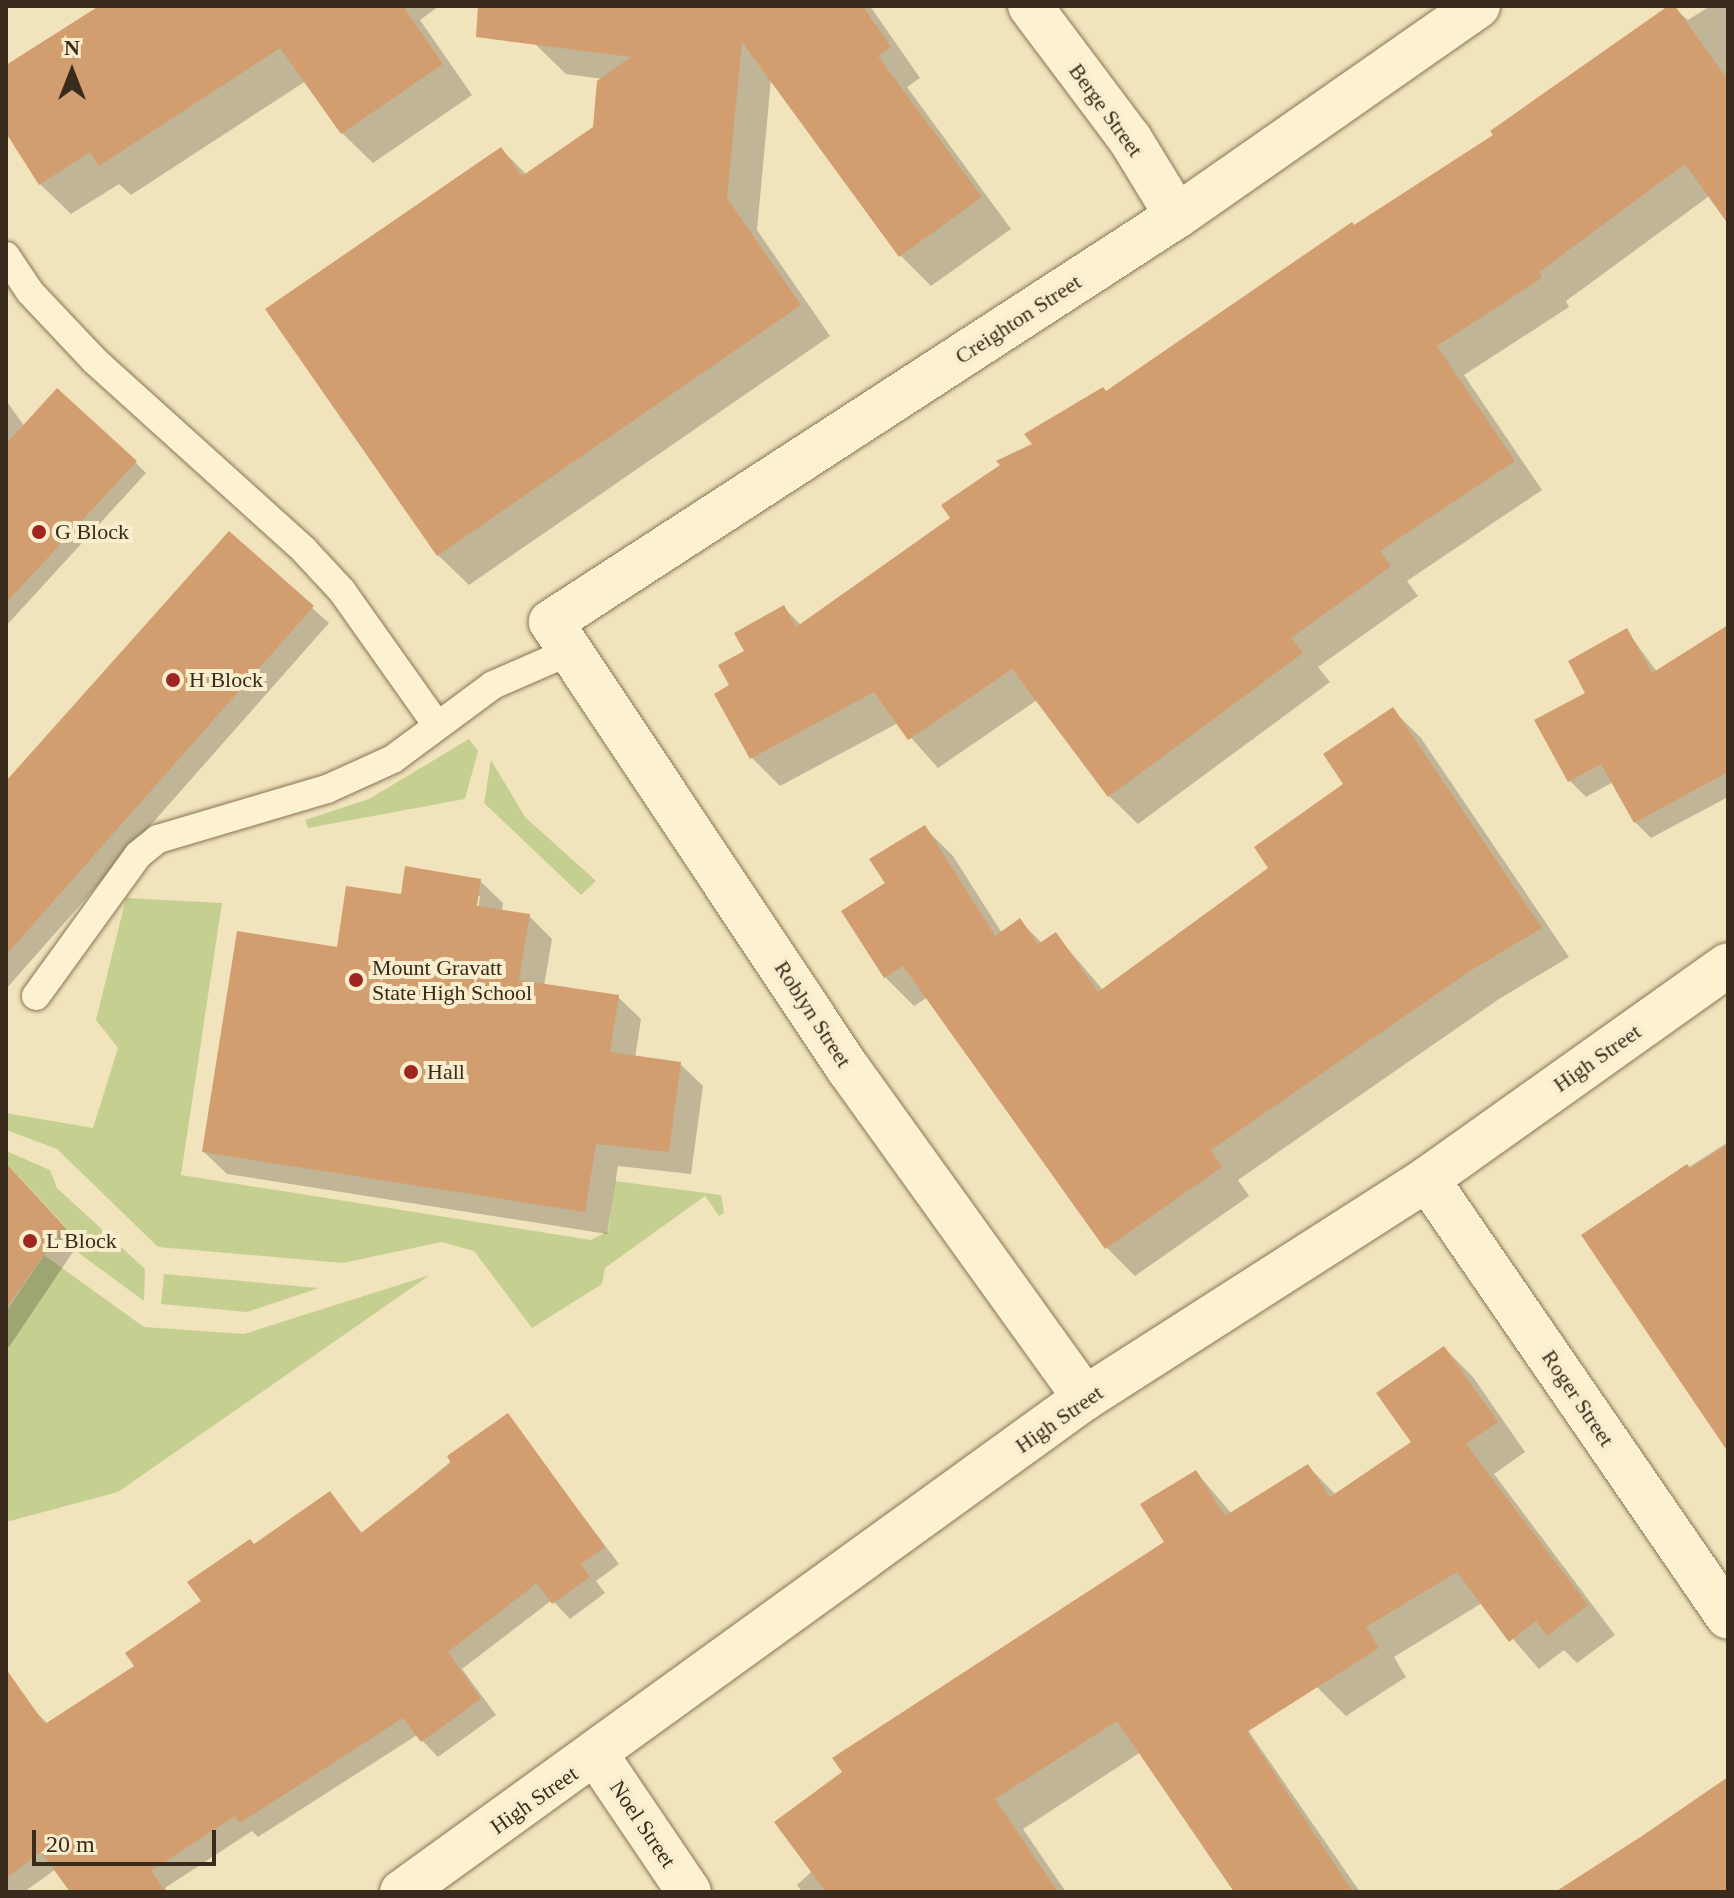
<!DOCTYPE html>
<style>
body{margin:0}
#map{position:relative;width:1734px;height:1898px;overflow:hidden;background:#f1e4bd;font-family:"Times New Roman",serif}
div>[style]{position:absolute}
.green>*{inset:0;background:#c5d090}
.shadow>*{inset:0;background:#0003}
.building>*{inset:0;background:#d39e6f}
.roads{filter:drop-shadow(0 0 2px #8b7454) drop-shadow(0 0 2px #8b7454)}
.lane>*{height:28px;margin:-14px;padding:0 14px;transform-origin:14px;border-radius:14px;background:#fcf1d1}
.street>*{height:44px;margin:-22px;padding:0 22px;transform-origin:22px;border-radius:22px;background:#fcf1d1}
.dots>*{width:22px;height:22px;translate:-50% -50%;box-sizing:border-box;border:4px solid #f8eecd;border-radius:50%}
span{translate:-50% -50%;white-space:nowrap;text-align:center;line-height:1.15;-webkit-text-stroke:8px #f8eecd;paint-order:stroke}
.street-label{font-size:22px;color:#392b1b}
.poi-label{font-size:22px;color:#392b1b}
.left{translate:0 -50%;text-align:left}
.frame{position:absolute;inset:0;border:8px solid #392b1b;pointer-events:none}
.north{position:absolute;left:32px;top:32px;width:80px;height:80px;-webkit-text-stroke:6px #f8eecd;paint-order:stroke;rotate:0deg;font-size:22px;font-weight:700;line-height:32px;text-align:center;color:#392b1b}
.north::after{content:'';display:block;margin:auto;width:28px;height:36px;background:#392b1b;clip-path:polygon(50% 0,100% 100%,50% 72%,0 100%)}
.scale{position:absolute;left:32px;top:1830px;width:184px;height:36px;box-sizing:border-box;border:4px solid #392b1b;border-top:0;padding-left:10px;font-size:24px;line-height:28px;white-space:nowrap;color:#392b1b;-webkit-text-stroke:6px #f8eecd;paint-order:stroke}
</style>
<div id="map">
<div class="green">
<div style="clip-path:polygon(469px 739px,478px 751px,465px 799px,308px 828px,305px 820px,369px 799px)"></div>
<div style="clip-path:polygon(491px 760px,525px 817px,596px 881px,581px 895px,484px 803px)"></div>
<div style="clip-path:polygon(126px 898px,222px 903px,181px 1175px,591px 1240px,608px 1231px,615px 1181px,721px 1195px,724px 1213px,719px 1216px,705px 1196px,605px 1268px,602px 1284px,532px 1328px,474px 1251px,441px 1242px,343px 1263px,158px 1247px,57px 1149px,6px 1130px,6px 1113px,93px 1128px,118px 1048px,96px 1020px)"></div>
<div style="clip-path:polygon(6px 1151px,50px 1170px,57px 1188px,145px 1269px,144px 1301px,57px 1237px,64px 1225px,6px 1163px)"></div>
<div style="clip-path:polygon(44px 1255px,144px 1327px,244px 1334px,430px 1275px,118px 1492px,6px 1522px,6px 1312px)"></div>
<div style="clip-path:polygon(164px 1274px,319px 1288px,247px 1312px,161px 1304px)"></div>
</div>
<div class="shadow">
<div style="clip-path:polygon(101px 6px,439px 6px,420px 20px,472px 95px,373px 163px,342px 133px,306px 81px,131px 195px,119px 184px,71px 214px,40px 184px,6px 129px,6px 67px)"></div>
<div style="clip-path:polygon(540px 6px,870px 6px,920px 78px,907px 87px,1011px 229px,931px 286px,901px 256px,771px 79px,757px 230px,830px 336px,469px 585px,438px 555px,501px 149px,527px 175px,595px 128px,603px 79px,566px 74px,535px 44px)"></div>
<div style="clip-path:polygon(1672px 6px,1688px 20px,1710px 6px,1728px 6px,1728px 210px,1712px 194px,1566px 301px,1569px 307px,1464px 375px,1542px 490px,1407px 581px,1418px 596px,1318px 667px,1330px 682px,1138px 824px,1109px 796px,1037px 700px,938px 768px,898px 723px,780px 786px,751px 757px,732px 686px,747px 652px,784px 608px,801px 625px,953px 519px,1035px 445px,1107px 393px,1495px 136px)"></div>
<div style="clip-path:polygon(6px 400px,24px 426px,135px 462px,146px 473px,6px 626px)"></div>
<div style="clip-path:polygon(229px 534px,329px 623px,6px 989px,6px 785px)"></div>
<div style="clip-path:polygon(1728px 628px,1728px 797px,1651px 838px,1635px 822px,1613px 782px,1586px 797px,1570px 781px,1588px 693px,1627px 631px,1657px 672px)"></div>
<div style="clip-path:polygon(1392px 709px,1421px 738px,1569px 957px,1499px 999px,1238px 1180px,1249px 1196px,1135px 1276px,1107px 1248px,928px 997px,914px 1006px,885px 977px,844px 912px,888px 883px,924px 827px,953px 856px,1002px 933px,1020px 921px,1043px 944px,1056px 935px,1104px 991px,1271px 868px,1346px 785px)"></div>
<div style="clip-path:polygon(evenodd,480px 881px,503px 903px,502px 912px,529px 916px,552px 939px,544px 986px,618px 997px,641px 1019px,635px 1058px,680px 1064px,703px 1086px,691px 1174px,618px 1166px,607px 1234px,227px 1174px,204px 1152px,339px 949px,403px 896px,480px 881px,476px 896px,480px 896px,477px 916px,476px 896px)"></div>
<div style="clip-path:polygon(1728px 1142px,1728px 1448px,1584px 1235px)"></div>
<div style="clip-path:polygon(6px 1165px,79px 1243px,9px 1347px,6px 1345px)"></div>
<div style="clip-path:polygon(1444px 1348px,1473px 1377px,1525px 1452px,1494px 1474px,1615px 1635px,1577px 1663px,1564px 1650px,1539px 1669px,1482px 1603px,1394px 1657px,1406px 1677px,1346px 1716px,1317px 1687px,1236px 1713px,1360px 1892px,1236px 1892px,1141px 1752px,1023px 1829px,1066px 1892px,802px 1892px,797px 1885px,1167px 1543px,1196px 1472px,1232px 1514px,1308px 1466px,1336px 1495px,1414px 1443px)"></div>
<div style="clip-path:polygon(507px 1415px,619px 1564px,596px 1581px,605px 1593px,570px 1619px,552px 1600px,462px 1669px,496px 1715px,438px 1757px,417px 1735px,258px 1837px,252px 1831px,165px 1888px,168px 1892px,74px 1892px,56px 1869px,24px 1892px,6px 1892px,6px 1727px,32px 1708px,48px 1724px,137px 1667px,255px 1546px,330px 1494px,363px 1534px)"></div>
</div>
<div class="building">
<div style="clip-path:polygon(99px 6px,403px 6px,443px 64px,341px 134px,280px 48px,99px 166px,90px 152px,39px 185px,6px 133px,6px 65px)"></div>
<div style="clip-path:polygon(478px 6px,863px 6px,891px 47px,878px 56px,982px 197px,899px 257px,742px 42px,727px 198px,801px 305px,437px 556px,265px 309px,501px 147px,522px 176px,593px 127px,597px 81px,631px 57px,476px 37px)"></div>
<div style="clip-path:polygon(1668px 6px,1675px 6px,1728px 80px,1728px 224px,1685px 164px,1539px 272px,1542px 278px,1437px 346px,1515px 461px,1380px 551px,1391px 566px,1291px 638px,1303px 653px,1108px 797px,1012px 669px,908px 740px,874px 692px,750px 759px,714px 694px,729px 685px,718px 665px,744px 651px,734px 633px,784px 605px,796px 627px,950px 518px,941px 505px,1000px 465px,996px 461px,1032px 444px,1024px 434px,1103px 387px,1106px 391px,1352px 222px,1354px 225px,1493px 135px,1490px 131px)"></div>
<div style="clip-path:polygon(57px 388px,137px 461px,6px 603px,6px 444px)"></div>
<div style="clip-path:polygon(229px 531px,314px 606px,6px 955px,6px 781px)"></div>
<div style="clip-path:polygon(1728px 625px,1728px 772px,1634px 823px,1601px 764px,1568px 782px,1534px 720px,1585px 693px,1568px 661px,1627px 628px,1652px 673px)"></div>
<div style="clip-path:polygon(1393px 707px,1542px 928px,1470px 971px,1211px 1150px,1222px 1167px,1105px 1249px,903px 966px,884px 978px,841px 911px,885px 883px,869px 859px,925px 825px,995px 936px,1020px 918px,1038px 944px,1056px 932px,1098px 992px,1268px 868px,1254px 847px,1343px 784px,1323px 754px)"></div>
<div style="clip-path:polygon(405px 866px,481px 879px,477px 906px,530px 914px,519px 980px,619px 995px,610px 1052px,681px 1062px,669px 1152px,596px 1144px,585px 1212px,202px 1152px,237px 931px,337px 947px,346px 886px,401px 894px)"></div>
<div style="clip-path:polygon(1728px 1144px,1728px 1452px,1581px 1235px,1687px 1164px,1690px 1168px)"></div>
<div style="clip-path:polygon(6px 1163px,64px 1226px,6px 1309px)"></div>
<div style="clip-path:polygon(1444px 1346px,1498px 1422px,1466px 1444px,1588px 1605px,1547px 1636px,1536px 1621px,1509px 1642px,1457px 1572px,1366px 1627px,1379px 1648px,1247px 1732px,1353px 1892px,1234px 1892px,1117px 1721px,995px 1799px,1058px 1892px,826px 1892px,774px 1822px,842px 1772px,832px 1758px,1164px 1542px,1140px 1504px,1196px 1470px,1225px 1516px,1308px 1464px,1330px 1497px,1411px 1442px,1376px 1393px)"></div>
<div style="clip-path:polygon(508px 1413px,605px 1547px,581px 1564px,590px 1577px,552px 1604px,537px 1583px,448px 1652px,481px 1699px,421px 1742px,403px 1718px,240px 1823px,235px 1816px,151px 1871px,166px 1892px,70px 1892px,41px 1852px,6px 1878px,6px 1669px,45px 1724px,134px 1666px,125px 1653px,201px 1601px,187px 1582px,250px 1539px,254px 1544px,330px 1491px,361px 1533px,451px 1463px,447px 1456px)"></div>
<div style="clip-path:polygon(1728px 1777px,1728px 1892px,1555px 1892px,1642px 1836px)"></div>
</div>
<div class="roads">
<div class="lane">
<div style="left:6px;top:256px;width:43px;rotate:56.3deg"></div>
<div style="left:30px;top:292px;width:95px;rotate:46.7deg"></div>
<div style="left:95px;top:361px;width:282px;rotate:42.1deg"></div>
<div style="left:304px;top:550px;width:56px;rotate:47.2deg"></div>
<div style="left:342px;top:591px;width:164px;rotate:54.7deg"></div>
<div style="left:36px;top:996px;width:174px;rotate:-54.1deg"></div>
<div style="left:138px;top:855px;width:26px;rotate:-39deg"></div>
<div style="left:158px;top:839px;width:176px;rotate:-16.5deg"></div>
<div style="left:327px;top:789px;width:72px;rotate:-24.4deg"></div>
<div style="left:393px;top:759px;width:124px;rotate:-36.5deg"></div>
<div style="left:493px;top:685px;width:85px;rotate:-23.6deg"></div>
</div>
<div class="street">
<div style="left:1030px;top:6px;width:166px;rotate:53.1deg"></div>
<div style="left:1130px;top:139px;width:90px;rotate:58.6deg"></div>
<div style="left:1427px;top:1179px;width:531px;rotate:55.5deg"></div>
<div style="left:1085px;top:1398px;width:404px;rotate:-125.7deg"></div>
<div style="left:849px;top:1070px;width:538px;rotate:-123.63deg"></div>
<div style="left:551px;top:622px;width:746px;rotate:-32.97deg"></div>
<div style="left:1177px;top:216px;width:367px;rotate:-34.9deg"></div>
<div style="left:597px;top:1756px;width:164px;rotate:55.9deg"></div>
<div style="left:402px;top:1892px;width:843px;rotate:-35.88deg"></div>
<div style="left:1085px;top:1398px;width:406px;rotate:-32.6deg"></div>
<div style="left:1427px;top:1179px;width:369px;rotate:-35.4deg"></div>
</div>
</div>
<div class="dots">
<div style="left:39px;top:532px;background:#9f251f"></div>
<div style="left:173px;top:680px;background:#9f251f"></div>
<div style="left:356px;top:980px;background:#9f251f"></div>
<div style="left:411px;top:1072px;background:#9f251f"></div>
<div style="left:30px;top:1241px;background:#9f251f"></div>
</div>
<div class="street-label">
<span style="left:1106px;top:110px;rotate:54deg">Berge Street</span>
<span style="left:1018px;top:319px;rotate:-33deg">Creighton Street</span>
<span style="left:813px;top:1014px;rotate:57deg">Roblyn Street</span>
<span style="left:1597px;top:1058px;rotate:-35deg">High Street</span>
<span style="left:1578px;top:1398px;rotate:56deg">Roger Street</span>
<span style="left:1059px;top:1419px;rotate:-35deg">High Street</span>
<span style="left:534px;top:1800px;rotate:-35deg">High Street</span>
<span style="left:643px;top:1824px;rotate:56deg">Noel Street</span>
</div>
<div class="poi-label">
<span class="left" style="left:55px;top:532px">G Block</span>
<span class="left" style="left:189px;top:680px">H Block</span>
<span class="left" style="left:372px;top:980px">Mount Gravatt<br>State High School</span>
<span class="left" style="left:427px;top:1072px">Hall</span>
<span class="left" style="left:46px;top:1241px">L Block</span>
</div>
<div class="frame"></div>
<div class="north">N</div>
<div class="scale">20 m</div>
</div>
